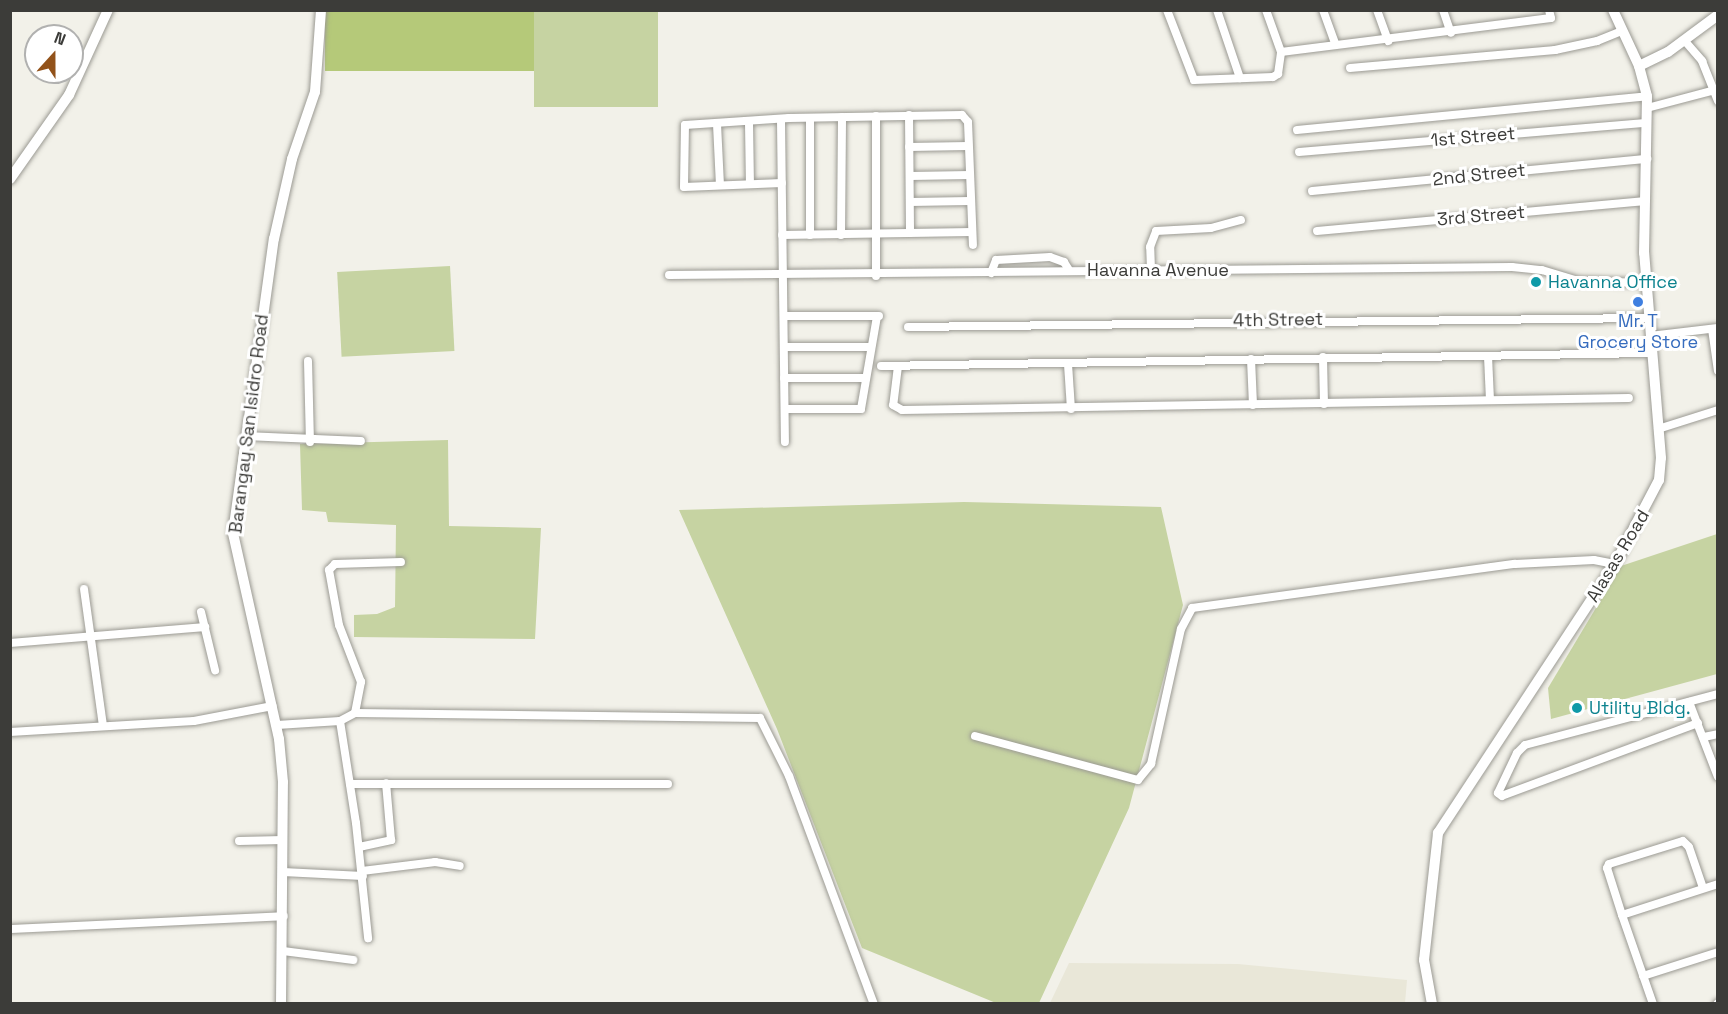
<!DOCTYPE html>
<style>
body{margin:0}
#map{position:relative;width:1728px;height:1014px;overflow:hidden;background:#f2f1e9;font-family:"Space Grotesk",sans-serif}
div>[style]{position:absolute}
.built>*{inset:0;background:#e9e7d8}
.green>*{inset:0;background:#c6d3a2;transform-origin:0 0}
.forest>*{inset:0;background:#b5c979;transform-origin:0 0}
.roads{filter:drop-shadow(0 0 2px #9b9a93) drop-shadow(0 0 2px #9b9a93)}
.street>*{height:8px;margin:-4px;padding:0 4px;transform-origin:4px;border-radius:4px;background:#fff}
.secondary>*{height:10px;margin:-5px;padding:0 5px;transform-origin:5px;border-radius:5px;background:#fff}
.dots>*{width:16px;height:16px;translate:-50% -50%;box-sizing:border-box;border:3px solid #fff;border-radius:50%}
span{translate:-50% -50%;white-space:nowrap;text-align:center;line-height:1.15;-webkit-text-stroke:6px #fff;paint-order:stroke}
.street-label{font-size:18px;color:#3c3c39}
.culture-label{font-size:18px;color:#0d838f}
.left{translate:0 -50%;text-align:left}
.shop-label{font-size:18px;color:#366cbe}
.frame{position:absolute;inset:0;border:12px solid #3c3c39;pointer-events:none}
.north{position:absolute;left:24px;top:24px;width:60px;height:60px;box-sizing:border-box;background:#fff;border:2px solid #b1b1b0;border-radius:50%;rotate:21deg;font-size:16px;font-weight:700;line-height:24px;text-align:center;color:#3c3c39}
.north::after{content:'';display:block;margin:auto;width:21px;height:27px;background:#92521a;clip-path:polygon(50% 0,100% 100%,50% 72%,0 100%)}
</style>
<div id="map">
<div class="built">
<div style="clip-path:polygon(1069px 963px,1238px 964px,1407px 980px,1405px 1003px,1050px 1003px)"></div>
</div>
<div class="green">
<div style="left:534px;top:11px;width:124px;height:96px"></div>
<div style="left:450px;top:266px;width:85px;height:113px;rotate:87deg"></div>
<div style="clip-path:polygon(448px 440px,449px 526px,541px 528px,535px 639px,354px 637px,354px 615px,377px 614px,395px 607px,396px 525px,328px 522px,326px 512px,302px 510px,300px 444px)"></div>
<div style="clip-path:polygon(964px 502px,1161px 507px,1183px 605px,1129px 808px,1039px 1003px,996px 1003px,862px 948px,777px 729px,679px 510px)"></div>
<div style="clip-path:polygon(1717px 534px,1717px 674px,1551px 719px,1548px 688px,1621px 566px)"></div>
</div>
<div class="forest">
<div style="left:325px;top:11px;width:209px;height:60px"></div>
</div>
<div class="roads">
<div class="street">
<div style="left:1167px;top:10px;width:75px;rotate:68.9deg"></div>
<div style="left:1194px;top:80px;width:79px;rotate:-2.2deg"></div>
<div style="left:1273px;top:77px;width:6px;rotate:-31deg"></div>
<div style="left:1278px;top:74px;width:22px;rotate:-82deg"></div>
<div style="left:1281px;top:52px;width:272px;rotate:-7.2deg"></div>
<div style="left:1551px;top:18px;width:8px;rotate:-104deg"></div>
<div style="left:1217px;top:10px;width:72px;rotate:71.3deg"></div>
<div style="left:1266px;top:10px;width:45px;rotate:70.3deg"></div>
<div style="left:1323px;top:10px;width:37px;rotate:70deg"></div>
<div style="left:1377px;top:10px;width:33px;rotate:70deg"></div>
<div style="left:1443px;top:10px;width:24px;rotate:71deg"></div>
<div style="left:1684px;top:40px;width:28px;rotate:49deg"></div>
<div style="left:1702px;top:61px;width:43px;rotate:68.2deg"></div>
<div style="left:1350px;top:68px;width:206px;rotate:-5deg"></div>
<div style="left:1555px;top:50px;width:43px;rotate:-12.1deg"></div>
<div style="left:1597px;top:41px;width:27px;rotate:-22deg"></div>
<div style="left:1647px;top:108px;width:70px;rotate:-14.8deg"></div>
<div style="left:909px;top:115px;width:118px;rotate:89.5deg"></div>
<div style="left:781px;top:121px;width:321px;rotate:89.3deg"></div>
<div style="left:749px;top:123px;width:61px;rotate:89.1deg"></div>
<div style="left:717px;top:124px;width:61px;rotate:87.2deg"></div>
<div style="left:1297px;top:130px;width:352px;rotate:-5.5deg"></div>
<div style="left:909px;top:147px;width:59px;rotate:-1deg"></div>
<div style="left:1299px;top:152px;width:348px;rotate:-4.8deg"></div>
<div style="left:910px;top:176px;width:60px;rotate:-1deg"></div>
<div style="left:782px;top:183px;width:98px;rotate:177.7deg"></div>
<div style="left:684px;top:187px;width:62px;rotate:-89.1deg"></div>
<div style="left:685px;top:125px;width:104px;rotate:-3.9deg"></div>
<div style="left:789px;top:118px;width:173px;rotate:-1deg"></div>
<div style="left:962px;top:115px;width:9px;rotate:49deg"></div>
<div style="left:968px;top:122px;width:123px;rotate:87.7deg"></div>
<div style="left:1312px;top:191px;width:337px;rotate:-5.5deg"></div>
<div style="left:910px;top:202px;width:60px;rotate:-1deg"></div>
<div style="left:1317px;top:231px;width:330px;rotate:-5.2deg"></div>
<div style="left:782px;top:235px;width:190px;rotate:-0.9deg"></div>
<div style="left:810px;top:235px;width:117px;rotate:-90deg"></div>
<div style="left:841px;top:235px;width:118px;rotate:-89.5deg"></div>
<div style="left:1151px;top:270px;width:23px;rotate:-92deg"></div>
<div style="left:1150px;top:247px;width:17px;rotate:-69deg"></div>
<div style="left:1156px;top:231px;width:55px;rotate:-3.1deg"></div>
<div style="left:1211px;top:228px;width:31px;rotate:-15deg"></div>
<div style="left:991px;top:273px;width:14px;rotate:-69deg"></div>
<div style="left:996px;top:260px;width:54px;rotate:-3.2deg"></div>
<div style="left:1050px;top:257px;width:15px;rotate:20deg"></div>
<div style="left:1064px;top:262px;width:9px;rotate:58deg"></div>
<div style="left:669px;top:275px;width:843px;rotate:-0.54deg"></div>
<div style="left:1512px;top:267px;width:30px;rotate:6deg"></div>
<div style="left:1542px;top:270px;width:38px;rotate:17deg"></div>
<div style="left:1578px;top:281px;width:68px;rotate:1.7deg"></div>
<div style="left:876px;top:276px;width:160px;rotate:-90deg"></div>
<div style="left:784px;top:316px;width:95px"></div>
<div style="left:908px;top:327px;width:741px;rotate:-0.7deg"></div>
<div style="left:1712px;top:329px;width:42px;rotate:81.9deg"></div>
<div style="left:1650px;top:336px;width:68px;rotate:-6.7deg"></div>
<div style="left:784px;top:347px;width:87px"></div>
<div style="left:1488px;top:356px;width:44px;rotate:87.4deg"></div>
<div style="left:1323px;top:357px;width:47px;rotate:88.8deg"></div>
<div style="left:1251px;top:359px;width:46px;rotate:87.5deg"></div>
<div style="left:308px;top:361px;width:81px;rotate:88.6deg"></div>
<div style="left:1068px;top:364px;width:45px;rotate:86.2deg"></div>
<div style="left:881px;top:366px;width:771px;rotate:-0.97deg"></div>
<div style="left:898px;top:366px;width:39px;rotate:97deg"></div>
<div style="left:893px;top:405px;width:10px;rotate:29deg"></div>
<div style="left:902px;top:410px;width:727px;rotate:-0.95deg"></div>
<div style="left:784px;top:378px;width:82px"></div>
<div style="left:785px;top:409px;width:76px"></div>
<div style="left:861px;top:409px;width:94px;rotate:-80.2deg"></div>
<div style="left:1658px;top:429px;width:63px;rotate:-17.6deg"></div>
<div style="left:245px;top:436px;width:116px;rotate:2.5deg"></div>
<div style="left:84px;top:589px;width:138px;rotate:82.1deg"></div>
<div style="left:201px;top:612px;width:60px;rotate:76.4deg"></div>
<div style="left:10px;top:643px;width:196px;rotate:-4.7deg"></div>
<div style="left:1689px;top:702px;width:80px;rotate:68.9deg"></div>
<div style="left:355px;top:713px;width:32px;rotate:-79deg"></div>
<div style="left:361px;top:682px;width:61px;rotate:-111.1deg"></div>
<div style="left:339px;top:625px;width:56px;rotate:-100.3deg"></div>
<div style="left:329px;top:570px;width:8px;rotate:-45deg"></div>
<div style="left:335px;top:564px;width:66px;rotate:-1.7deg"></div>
<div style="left:340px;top:721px;width:103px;rotate:81.1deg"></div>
<div style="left:356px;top:823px;width:116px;rotate:84deg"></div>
<div style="left:1698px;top:723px;width:209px;rotate:159.6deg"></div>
<div style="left:1502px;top:796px;width:5px;rotate:-143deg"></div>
<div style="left:1498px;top:793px;width:44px;rotate:-64.6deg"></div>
<div style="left:1517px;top:753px;width:11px;rotate:-45deg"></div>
<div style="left:1525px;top:745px;width:200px;rotate:-14.8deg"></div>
<div style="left:277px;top:725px;width:63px;rotate:-3.6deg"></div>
<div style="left:340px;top:721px;width:17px;rotate:-28deg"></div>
<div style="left:355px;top:713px;width:405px;rotate:0.7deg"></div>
<div style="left:760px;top:718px;width:65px;rotate:63.4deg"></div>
<div style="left:789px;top:776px;width:243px;rotate:69.6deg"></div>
<div style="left:10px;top:732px;width:184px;rotate:-3.4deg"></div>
<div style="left:194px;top:721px;width:80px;rotate:-10.8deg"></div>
<div style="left:975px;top:736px;width:169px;rotate:15.1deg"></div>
<div style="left:1138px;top:780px;width:21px;rotate:-51deg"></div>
<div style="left:1151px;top:764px;width:138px;rotate:-77.5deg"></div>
<div style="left:1181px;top:629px;width:24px;rotate:-62deg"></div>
<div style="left:1192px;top:608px;width:326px;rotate:-7.8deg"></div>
<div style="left:1515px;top:564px;width:79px;rotate:-2.9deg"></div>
<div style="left:1594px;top:560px;width:21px;rotate:11deg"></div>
<div style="left:1704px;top:737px;width:14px;rotate:-12deg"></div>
<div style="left:350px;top:784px;width:318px"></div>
<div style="left:239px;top:841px;width:44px;rotate:-1.3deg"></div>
<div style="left:359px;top:847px;width:33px;rotate:-12deg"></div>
<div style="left:391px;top:840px;width:57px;rotate:-95deg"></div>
<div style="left:362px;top:871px;width:74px;rotate:-7deg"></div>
<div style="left:435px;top:862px;width:25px;rotate:9deg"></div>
<div style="left:283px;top:872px;width:80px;rotate:2.9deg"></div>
<div style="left:1622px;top:915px;width:49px;rotate:-107.7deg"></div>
<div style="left:1607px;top:868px;width:4px;rotate:-63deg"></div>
<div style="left:1609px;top:864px;width:77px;rotate:-17.3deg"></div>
<div style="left:1683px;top:841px;width:8px;rotate:45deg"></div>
<div style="left:1689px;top:847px;width:43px;rotate:71.1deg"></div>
<div style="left:10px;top:929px;width:274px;rotate:-2.7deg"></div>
<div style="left:283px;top:951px;width:71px;rotate:7.3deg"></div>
<div style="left:1643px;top:976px;width:79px;rotate:-17.7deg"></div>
<div style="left:1653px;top:1004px;width:94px;rotate:-109.2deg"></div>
<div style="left:1622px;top:915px;width:101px;rotate:-17.9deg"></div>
<div style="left:1717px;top:1004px;width:1px;rotate:-45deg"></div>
</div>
<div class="secondary">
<div style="left:1639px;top:66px;width:32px;rotate:-26deg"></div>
<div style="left:1668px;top:52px;width:62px;rotate:-36.5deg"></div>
<div style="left:10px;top:179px;width:103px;rotate:-54.9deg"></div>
<div style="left:69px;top:95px;width:94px;rotate:-65.4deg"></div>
<div style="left:281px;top:1004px;width:222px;rotate:-89.5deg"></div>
<div style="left:283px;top:782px;width:43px;rotate:-95.3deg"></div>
<div style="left:279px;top:739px;width:211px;rotate:-102.6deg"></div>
<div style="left:233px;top:533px;width:297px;rotate:-82.1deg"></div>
<div style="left:274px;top:239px;width:82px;rotate:-77.3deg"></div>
<div style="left:292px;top:159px;width:71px;rotate:-71.1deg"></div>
<div style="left:315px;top:92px;width:82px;rotate:-85.8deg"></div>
<div style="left:1432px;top:1004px;width:45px;rotate:-100.3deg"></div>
<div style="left:1424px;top:960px;width:128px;rotate:-83.7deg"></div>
<div style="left:1438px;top:833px;width:322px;rotate:-56.7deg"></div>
<div style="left:1615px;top:564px;width:95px;rotate:-62.4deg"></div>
<div style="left:1659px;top:480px;width:22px;rotate:-85deg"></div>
<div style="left:1661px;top:458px;width:206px;rotate:-94.7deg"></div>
<div style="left:1644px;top:253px;width:157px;rotate:-88.9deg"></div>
<div style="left:1647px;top:96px;width:31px;rotate:-105deg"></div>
<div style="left:1639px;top:66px;width:62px;rotate:-114.9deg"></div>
</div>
</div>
<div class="dots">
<div style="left:1536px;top:282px;background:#0f9aa8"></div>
<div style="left:1638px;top:302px;background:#3f7fe0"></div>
<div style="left:1577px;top:708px;background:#0f9aa8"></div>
</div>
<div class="street-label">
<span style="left:1473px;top:137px;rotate:-5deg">1st Street</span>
<span style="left:1479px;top:175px;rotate:-6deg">2nd Street</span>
<span style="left:1481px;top:216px;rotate:-5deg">3rd Street</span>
<span style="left:1158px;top:270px">Havanna Avenue</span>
<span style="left:1278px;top:320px;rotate:-1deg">4th Street</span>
<span style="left:249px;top:424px;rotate:-83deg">Barangay San Isidro Road</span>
<span style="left:1618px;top:556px;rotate:-59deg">Alasas Road</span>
</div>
<div class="culture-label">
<span class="left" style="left:1548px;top:282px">Havanna Office</span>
<span class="left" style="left:1589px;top:708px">Utility Bldg.</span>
</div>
<div class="shop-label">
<span style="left:1638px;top:332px">Mr. T<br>Grocery Store</span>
</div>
<div class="frame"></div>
<div class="north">N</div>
</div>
